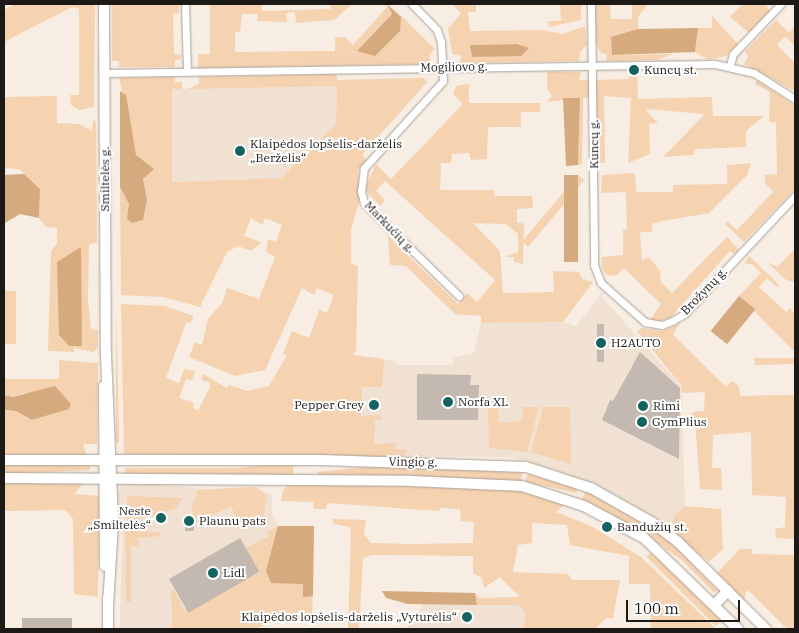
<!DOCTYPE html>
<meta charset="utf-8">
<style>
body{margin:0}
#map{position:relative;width:799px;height:633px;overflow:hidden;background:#f7ede3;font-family:"IBM Plex Serif",serif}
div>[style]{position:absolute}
.built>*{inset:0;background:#f1e1d2}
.green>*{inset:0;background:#f5d2b0;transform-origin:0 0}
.forest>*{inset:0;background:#d5aa7f;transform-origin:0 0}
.building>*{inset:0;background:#c3b9b0;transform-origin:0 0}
.roads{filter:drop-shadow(0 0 1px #a9a097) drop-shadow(0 0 1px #a9a097)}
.street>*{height:7px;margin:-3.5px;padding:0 3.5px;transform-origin:3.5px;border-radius:3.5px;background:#fff}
.secondary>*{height:10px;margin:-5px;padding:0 5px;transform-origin:5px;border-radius:5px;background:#fff}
.dots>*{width:14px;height:14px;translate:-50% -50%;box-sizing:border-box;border:2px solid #fff;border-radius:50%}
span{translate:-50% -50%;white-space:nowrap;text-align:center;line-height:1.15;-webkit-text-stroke:4px #fff;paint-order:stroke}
.street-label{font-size:12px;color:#1c1916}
.poi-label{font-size:12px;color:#1c1916}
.left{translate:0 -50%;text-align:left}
.right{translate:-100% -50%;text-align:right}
.frame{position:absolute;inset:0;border:5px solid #1c1916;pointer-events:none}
.scale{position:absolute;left:626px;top:600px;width:114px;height:22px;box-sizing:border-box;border:2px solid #1c1916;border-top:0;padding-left:6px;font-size:15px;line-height:18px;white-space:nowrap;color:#1c1916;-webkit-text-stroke:4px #fff;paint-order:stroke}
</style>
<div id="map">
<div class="built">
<div style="clip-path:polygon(337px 86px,336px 124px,281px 178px,172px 182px,172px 89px)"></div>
<div style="clip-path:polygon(603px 291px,602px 297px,681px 386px,685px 506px,674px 516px,673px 532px,626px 500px,565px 474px,510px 457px,350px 456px,352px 355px,391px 360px,399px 365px,452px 365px,454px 358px,474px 353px,481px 323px,563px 322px,576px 326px)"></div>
<div style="clip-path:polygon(137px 482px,202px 489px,256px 487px,272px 495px,272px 513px,278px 526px,267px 532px,268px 537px,251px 559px,260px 572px,184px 610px,171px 592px,172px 629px,120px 629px,122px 535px,117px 494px,121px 486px)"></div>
<div style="clip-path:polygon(422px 604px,517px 605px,525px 611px,524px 629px,408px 629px,408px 618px,421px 609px)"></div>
</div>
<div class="green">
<div style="clip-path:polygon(15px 4px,95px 4px,94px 107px,79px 110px,71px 105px,70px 95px,79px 95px,79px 9px,72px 7px,4px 42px,4px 10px)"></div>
<div style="clip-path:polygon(112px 4px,179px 4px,179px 13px,173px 14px,174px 54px,181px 55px,181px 59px,175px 60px,175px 67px,119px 67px,119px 61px,112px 61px)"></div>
<div style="clip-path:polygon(210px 4px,261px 4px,262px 11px,330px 9px,332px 4px,352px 4px,334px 20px,296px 23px,295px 12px,286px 13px,287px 22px,257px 21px,258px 14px,242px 14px,240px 31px,235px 33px,235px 52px,335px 51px,335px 38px,345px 37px,353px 45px,387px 7px,384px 4px,387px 4px,392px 14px,357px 51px,401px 17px,389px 4px,435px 49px,430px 54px,430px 64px,198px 68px,198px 54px,210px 54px)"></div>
<div style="clip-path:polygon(evenodd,452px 4px,476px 4px,476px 12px,468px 12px,470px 31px,541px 30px,563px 34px,585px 26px,587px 45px,580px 52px,579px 61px,459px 63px,462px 56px,452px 54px,448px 29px,461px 13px,452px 4px,517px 44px,528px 48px,472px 57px,471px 45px,517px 44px)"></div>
<div style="clip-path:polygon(560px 4px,581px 4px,581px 20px,549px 27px,548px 21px,561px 21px)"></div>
<div style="clip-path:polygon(595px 4px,610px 4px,611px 19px,632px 19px,632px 4px,648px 4px,638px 17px,638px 29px,611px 38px,612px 55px,672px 54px,657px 60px,606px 61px,607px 54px,601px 53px,596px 44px)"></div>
<div style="clip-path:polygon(743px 4px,766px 4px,770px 12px,749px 33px,730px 17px)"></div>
<div style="clip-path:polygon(712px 16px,738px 44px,726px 56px,708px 60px,695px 52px,698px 28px,712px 28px)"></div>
<div style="clip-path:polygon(776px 20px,789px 33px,795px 26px,795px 46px,785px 36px,777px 45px,795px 63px,795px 91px,744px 64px,748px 57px,745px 51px)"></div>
<div style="clip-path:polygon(629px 70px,637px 70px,638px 99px,712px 97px,713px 116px,764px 116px,746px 131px,746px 147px,695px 149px,693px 155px,663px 157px,705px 114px,645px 109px,658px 123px,649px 124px,650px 154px,628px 163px,631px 98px,604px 96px,605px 163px,597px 163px,596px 80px,629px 79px)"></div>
<div style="clip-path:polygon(547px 72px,581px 72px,579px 80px,591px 80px,591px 98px,583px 98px,582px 164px,578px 165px,580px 98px,547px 102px,552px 96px,547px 89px)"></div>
<div style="clip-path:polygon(336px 74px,337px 80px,424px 78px,427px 82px,362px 155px,367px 160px,358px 170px,360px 199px,351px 229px,351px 263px,358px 267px,356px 350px,353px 355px,384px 359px,382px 387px,362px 387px,361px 416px,381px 415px,381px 420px,375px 420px,374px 444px,398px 443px,394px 449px,407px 450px,406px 453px,399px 458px,124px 454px,121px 304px,165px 306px,193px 316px,192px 322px,186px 323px,166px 378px,179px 383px,184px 369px,195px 371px,192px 380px,186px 379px,179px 398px,194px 403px,193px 408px,198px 411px,210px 387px,209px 382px,201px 380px,203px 374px,227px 388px,229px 385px,247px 391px,269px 386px,287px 355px,283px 354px,292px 331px,309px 338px,319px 310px,327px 313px,334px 295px,317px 288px,314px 295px,302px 288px,265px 370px,235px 376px,189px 357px,195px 342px,202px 345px,208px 319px,222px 303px,227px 288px,259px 299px,275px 257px,266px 252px,268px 239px,276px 242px,282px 225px,265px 218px,262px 225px,251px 218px,244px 236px,261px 242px,259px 245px,251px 251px,238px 246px,227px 252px,200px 307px,163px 297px,121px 295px,120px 187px,129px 204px,144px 208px,147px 199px,143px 178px,149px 174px,136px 155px,119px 78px,175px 77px,175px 82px,182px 82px,182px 89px,172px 89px,172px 182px,281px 178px,336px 124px,337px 86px,189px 89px,199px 84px,199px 77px)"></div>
<div style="clip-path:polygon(757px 80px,795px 106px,795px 189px,744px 242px,725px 224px,728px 222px,737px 230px,773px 192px,765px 183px,765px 175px,777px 174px,776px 122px,769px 122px,770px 92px,755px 84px)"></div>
<div style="clip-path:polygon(469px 84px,469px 103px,540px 103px,540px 112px,521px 112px,521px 127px,488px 127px,487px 159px,471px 160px,469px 153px,452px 154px,451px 163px,441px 163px,440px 190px,494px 190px,494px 196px,532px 196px,533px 208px,517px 209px,517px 222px,524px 224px,523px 264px,514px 262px,514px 257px,505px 257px,518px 252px,518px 234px,506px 224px,473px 223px,500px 251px,503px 293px,554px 292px,553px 271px,579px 272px,582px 279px,593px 282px,563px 322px,481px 323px,481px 316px,455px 314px,406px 266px,390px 265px,388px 236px,458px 304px,467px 293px,477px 302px,495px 280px,385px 181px,376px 191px,385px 200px,380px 206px,367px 192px,366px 186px,376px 164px,391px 179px,463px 104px,453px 94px,456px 86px)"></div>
<div style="clip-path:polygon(57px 96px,57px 123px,79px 124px,92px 131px,93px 119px,96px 122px,97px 243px,89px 244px,88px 301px,91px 329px,98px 330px,98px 348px,93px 352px,74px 348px,74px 352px,48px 351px,51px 251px,57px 243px,57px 228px,46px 227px,39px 218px,40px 189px,19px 169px,4px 168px,4px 97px)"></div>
<div style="clip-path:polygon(751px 163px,747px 175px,709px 213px,652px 223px,652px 232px,640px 232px,642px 260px,649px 257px,660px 271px,661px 282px,672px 293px,727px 237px,739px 250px,734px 254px,730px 251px,670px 318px,652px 323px,651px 318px,661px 304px,624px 268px,616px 276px,607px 275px,602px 269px,602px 257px,623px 255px,623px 230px,627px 229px,626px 192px,601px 193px,602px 175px,635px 173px,636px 192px,673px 192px,673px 185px,727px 184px,727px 165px)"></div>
<div style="left:578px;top:175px;width:8px;height:87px;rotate:40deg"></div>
<div style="clip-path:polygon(795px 249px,795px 282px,786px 280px,767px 262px,777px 267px)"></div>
<div style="clip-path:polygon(749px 256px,779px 285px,777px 287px,767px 278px,759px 287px,786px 312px,790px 308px,795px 314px,795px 352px,739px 296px,761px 273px,753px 265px,745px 263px,742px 267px)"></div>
<div style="left:4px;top:291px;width:12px;height:53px"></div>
<div style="clip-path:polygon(116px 306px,118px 383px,119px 443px,116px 443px)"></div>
<div style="clip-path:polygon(679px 324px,673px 335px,726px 387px,732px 381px,739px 386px,740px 396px,795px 395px,795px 539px,776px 538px,775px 529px,785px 527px,786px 497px,752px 495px,751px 432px,713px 435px,712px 468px,721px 468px,722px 490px,700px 489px,695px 419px,689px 419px,693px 412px,704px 411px,705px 392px,682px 393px,681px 385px,637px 331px,642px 328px,663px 331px)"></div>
<div style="clip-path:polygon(755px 358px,795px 358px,795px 364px,755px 365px)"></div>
<div style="clip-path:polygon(59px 360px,98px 363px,97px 444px,83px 444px,86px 455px,4px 455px,4px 410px,16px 411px,32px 420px,69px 409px,71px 404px,24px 393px,13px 397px,4px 395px,4px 379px,59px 379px)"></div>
<div style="clip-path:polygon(523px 407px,539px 407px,527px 452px,489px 448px,488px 408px,498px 408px,499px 423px,522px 421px)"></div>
<div style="clip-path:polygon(543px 407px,570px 407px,571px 464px,531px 452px)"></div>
<div style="clip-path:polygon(4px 464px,90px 464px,90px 470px,4px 474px)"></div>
<div style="clip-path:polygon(266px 465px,293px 465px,293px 475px,125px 474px,125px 468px,239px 468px)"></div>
<div style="clip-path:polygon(375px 466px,523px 471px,521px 481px,319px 475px,316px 472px)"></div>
<div style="clip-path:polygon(528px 472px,577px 487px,577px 493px,525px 482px)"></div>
<div style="clip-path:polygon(4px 483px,84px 483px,74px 494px,99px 496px,98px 597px,74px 594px,73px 519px,66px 510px,4px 511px)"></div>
<div style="clip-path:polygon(290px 484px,509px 488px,565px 504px,556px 512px,591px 526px,641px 557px,716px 629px,651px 629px,650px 584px,629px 584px,629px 556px,570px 545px,567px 525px,532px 523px,532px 543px,518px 545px,513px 572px,568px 574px,572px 580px,620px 580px,613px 618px,606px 618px,595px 629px,524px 629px,525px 611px,517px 605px,477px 605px,475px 592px,479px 598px,520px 597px,500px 577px,484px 588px,482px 578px,473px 573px,473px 556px,373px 555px,363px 558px,359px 629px,348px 629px,351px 531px,350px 527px,334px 524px,332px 519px,366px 520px,364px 534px,371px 543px,413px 544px,473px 543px,474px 522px,461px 521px,460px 509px,440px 508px,439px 511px,328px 503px,325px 509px,314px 509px,313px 502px,281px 501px,283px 490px)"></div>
<div style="clip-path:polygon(256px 487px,267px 497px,263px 519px,242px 529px,231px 506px,194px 525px,192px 506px,198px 490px)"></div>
<div style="clip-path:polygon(586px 490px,620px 506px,665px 536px,718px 591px,713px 592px,683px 561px,635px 527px,581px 501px)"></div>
<div style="clip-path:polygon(127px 496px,183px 498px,175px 509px,127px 522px)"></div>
<div style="clip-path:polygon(685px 506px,721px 509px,723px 549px,709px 562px,673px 532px,674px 516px)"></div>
<div style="clip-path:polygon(278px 526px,314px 526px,312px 622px,274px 621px,256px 629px,172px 629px,171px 592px,174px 590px,184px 610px,260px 572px,245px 548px,268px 537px,267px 532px)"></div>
<div style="clip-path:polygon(125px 531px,158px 532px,162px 536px,138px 538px,138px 546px,131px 546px,131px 602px,126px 602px)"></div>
<div style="clip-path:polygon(740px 549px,752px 549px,752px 554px,795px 555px,795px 629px,787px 629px,747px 589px,744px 600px,717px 573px)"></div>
<div style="left:652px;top:551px;width:98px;height:8px;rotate:45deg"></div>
</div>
<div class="forest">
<div style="clip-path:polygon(387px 4px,401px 17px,400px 31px,375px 56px,357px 51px,392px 14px)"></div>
<div style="clip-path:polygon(698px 28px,695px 52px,612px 55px,611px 37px,638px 29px)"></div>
<div style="clip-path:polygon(517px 44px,529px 48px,521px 56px,472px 57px,470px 45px)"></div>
<div style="clip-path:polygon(120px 91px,126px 95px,136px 155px,154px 169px,143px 179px,147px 199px,143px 220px,132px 223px,127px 219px,129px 204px,120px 187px)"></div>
<div style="clip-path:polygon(563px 98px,580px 98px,578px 165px,566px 166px)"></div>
<div style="clip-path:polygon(24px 174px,40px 189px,39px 218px,20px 214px,5px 223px,4px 175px)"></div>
<div style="left:564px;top:175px;width:14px;height:87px"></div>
<div style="clip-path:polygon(81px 247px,82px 346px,69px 346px,59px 335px,57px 262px)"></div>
<div style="left:739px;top:296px;width:21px;height:45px;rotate:39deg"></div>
<div style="clip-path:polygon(55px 386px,71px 404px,69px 409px,32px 420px,16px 411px,4px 410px,4px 395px,13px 397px)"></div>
<div style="clip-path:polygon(278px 526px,314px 526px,313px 596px,303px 597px,303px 584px,271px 583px,266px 571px)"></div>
<div style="clip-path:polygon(382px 591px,475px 593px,477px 605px,408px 604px,386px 598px)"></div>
</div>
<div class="building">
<div style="left:597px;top:324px;width:7px;height:38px"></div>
<div style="clip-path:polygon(640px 352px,680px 388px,679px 459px,602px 420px,610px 400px,613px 401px)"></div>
<div style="clip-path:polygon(417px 374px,471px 375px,470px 385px,479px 385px,478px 420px,417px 420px)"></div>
<div style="left:185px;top:516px;width:9px;height:15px"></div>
<div style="left:240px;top:538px;width:39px;height:82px;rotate:60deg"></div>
<div style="left:22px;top:618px;width:50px;height:11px"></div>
</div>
<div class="roads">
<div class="street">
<div style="left:185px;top:4px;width:67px;rotate:88.3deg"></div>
<div style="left:412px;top:4px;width:36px;rotate:46deg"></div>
<div style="left:437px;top:30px;width:13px;rotate:72deg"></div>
<div style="left:441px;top:42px;width:39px;rotate:87deg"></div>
<div style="left:443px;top:81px;width:118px;rotate:132.2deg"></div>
<div style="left:364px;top:168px;width:23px;rotate:97deg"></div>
<div style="left:361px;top:191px;width:12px;rotate:76deg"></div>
<div style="left:364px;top:203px;width:133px;rotate:44.4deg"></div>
<div style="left:591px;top:4px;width:261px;rotate:89.3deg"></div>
<div style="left:594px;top:265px;width:19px;rotate:69deg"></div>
<div style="left:601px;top:283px;width:59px;rotate:41.6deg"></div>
<div style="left:645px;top:322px;width:17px;rotate:10deg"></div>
<div style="left:662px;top:325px;width:11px;rotate:-22deg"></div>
<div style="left:672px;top:321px;width:14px;rotate:-30deg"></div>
<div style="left:684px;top:314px;width:162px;rotate:-46.8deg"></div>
<div style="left:730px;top:65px;width:11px;rotate:-75deg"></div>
<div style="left:733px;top:54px;width:69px;rotate:-46.2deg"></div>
<div style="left:104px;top:73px;width:611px;rotate:-0.84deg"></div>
<div style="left:715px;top:64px;width:40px;rotate:13deg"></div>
<div style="left:754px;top:73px;width:49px;rotate:32.4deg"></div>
</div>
<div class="secondary">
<div style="left:104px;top:4px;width:351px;rotate:89.7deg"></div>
<div style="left:106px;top:355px;width:169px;rotate:87.6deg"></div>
<div style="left:113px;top:524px;width:81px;rotate:93.5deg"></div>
<div style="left:104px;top:386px;width:180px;rotate:89.7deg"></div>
<div style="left:4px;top:460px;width:318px"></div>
<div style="left:322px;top:460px;width:204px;rotate:2deg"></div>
<div style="left:526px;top:467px;width:68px;rotate:17.9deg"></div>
<div style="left:591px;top:488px;width:71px;rotate:29.4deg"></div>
<div style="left:653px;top:523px;width:31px;rotate:37deg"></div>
<div style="left:678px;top:542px;width:124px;rotate:44.7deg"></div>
<div style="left:4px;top:478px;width:407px;rotate:0.4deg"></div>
<div style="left:411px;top:481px;width:111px;rotate:2.6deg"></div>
<div style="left:522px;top:486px;width:65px;rotate:17.9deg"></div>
<div style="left:584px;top:506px;width:68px;rotate:28.1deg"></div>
<div style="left:644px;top:538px;width:131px;rotate:44.1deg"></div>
<div style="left:108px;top:598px;width:31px;rotate:90deg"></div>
<div style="left:714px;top:605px;width:20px;rotate:-45deg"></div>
</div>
</div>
<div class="dots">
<div style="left:634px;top:70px;background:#146361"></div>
<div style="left:240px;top:151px;background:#146361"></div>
<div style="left:601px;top:343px;background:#146361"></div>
<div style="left:448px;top:402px;background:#146361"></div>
<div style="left:374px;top:405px;background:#146361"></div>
<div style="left:643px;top:406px;background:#146361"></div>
<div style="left:642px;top:422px;background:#146361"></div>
<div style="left:161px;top:518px;background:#146361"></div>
<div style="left:189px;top:521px;background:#146361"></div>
<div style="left:607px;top:527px;background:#146361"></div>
<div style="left:213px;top:573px;background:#146361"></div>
<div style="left:467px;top:617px;background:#146361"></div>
</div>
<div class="street-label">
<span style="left:454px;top:67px;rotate:-1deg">Mogiliovo g.</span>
<span style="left:594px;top:144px;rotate:-90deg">Kuncų g.</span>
<span style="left:105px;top:179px;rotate:-90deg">Smiltelės g.</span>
<span style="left:390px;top:227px;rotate:46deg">Markučių g.</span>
<span style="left:704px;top:291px;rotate:-46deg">Brožynų g.</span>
<span style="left:413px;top:462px;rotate:1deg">Vingio g.</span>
</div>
<div class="poi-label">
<span class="left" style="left:644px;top:70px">Kuncų st.</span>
<span class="left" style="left:250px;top:151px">Klaipėdos lopšelis-darželis<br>„Berželis“</span>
<span class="left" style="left:611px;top:343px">H2AUTO</span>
<span class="left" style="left:458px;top:402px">Norfa XL</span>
<span class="right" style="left:364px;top:405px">Pepper Grey</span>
<span class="left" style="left:653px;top:406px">Rimi</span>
<span class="left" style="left:652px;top:422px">GymPlius</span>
<span class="right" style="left:151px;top:518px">Neste<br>„Smiltelės“</span>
<span class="left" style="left:199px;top:521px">Plaunu pats</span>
<span class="left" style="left:617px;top:527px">Bandužių st.</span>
<span class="left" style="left:223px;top:573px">Lidl</span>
<span class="right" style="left:457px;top:617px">Klaipėdos lopšelis-darželis „Vyturėlis“</span>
</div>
<div class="frame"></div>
<div class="scale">100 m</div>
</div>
